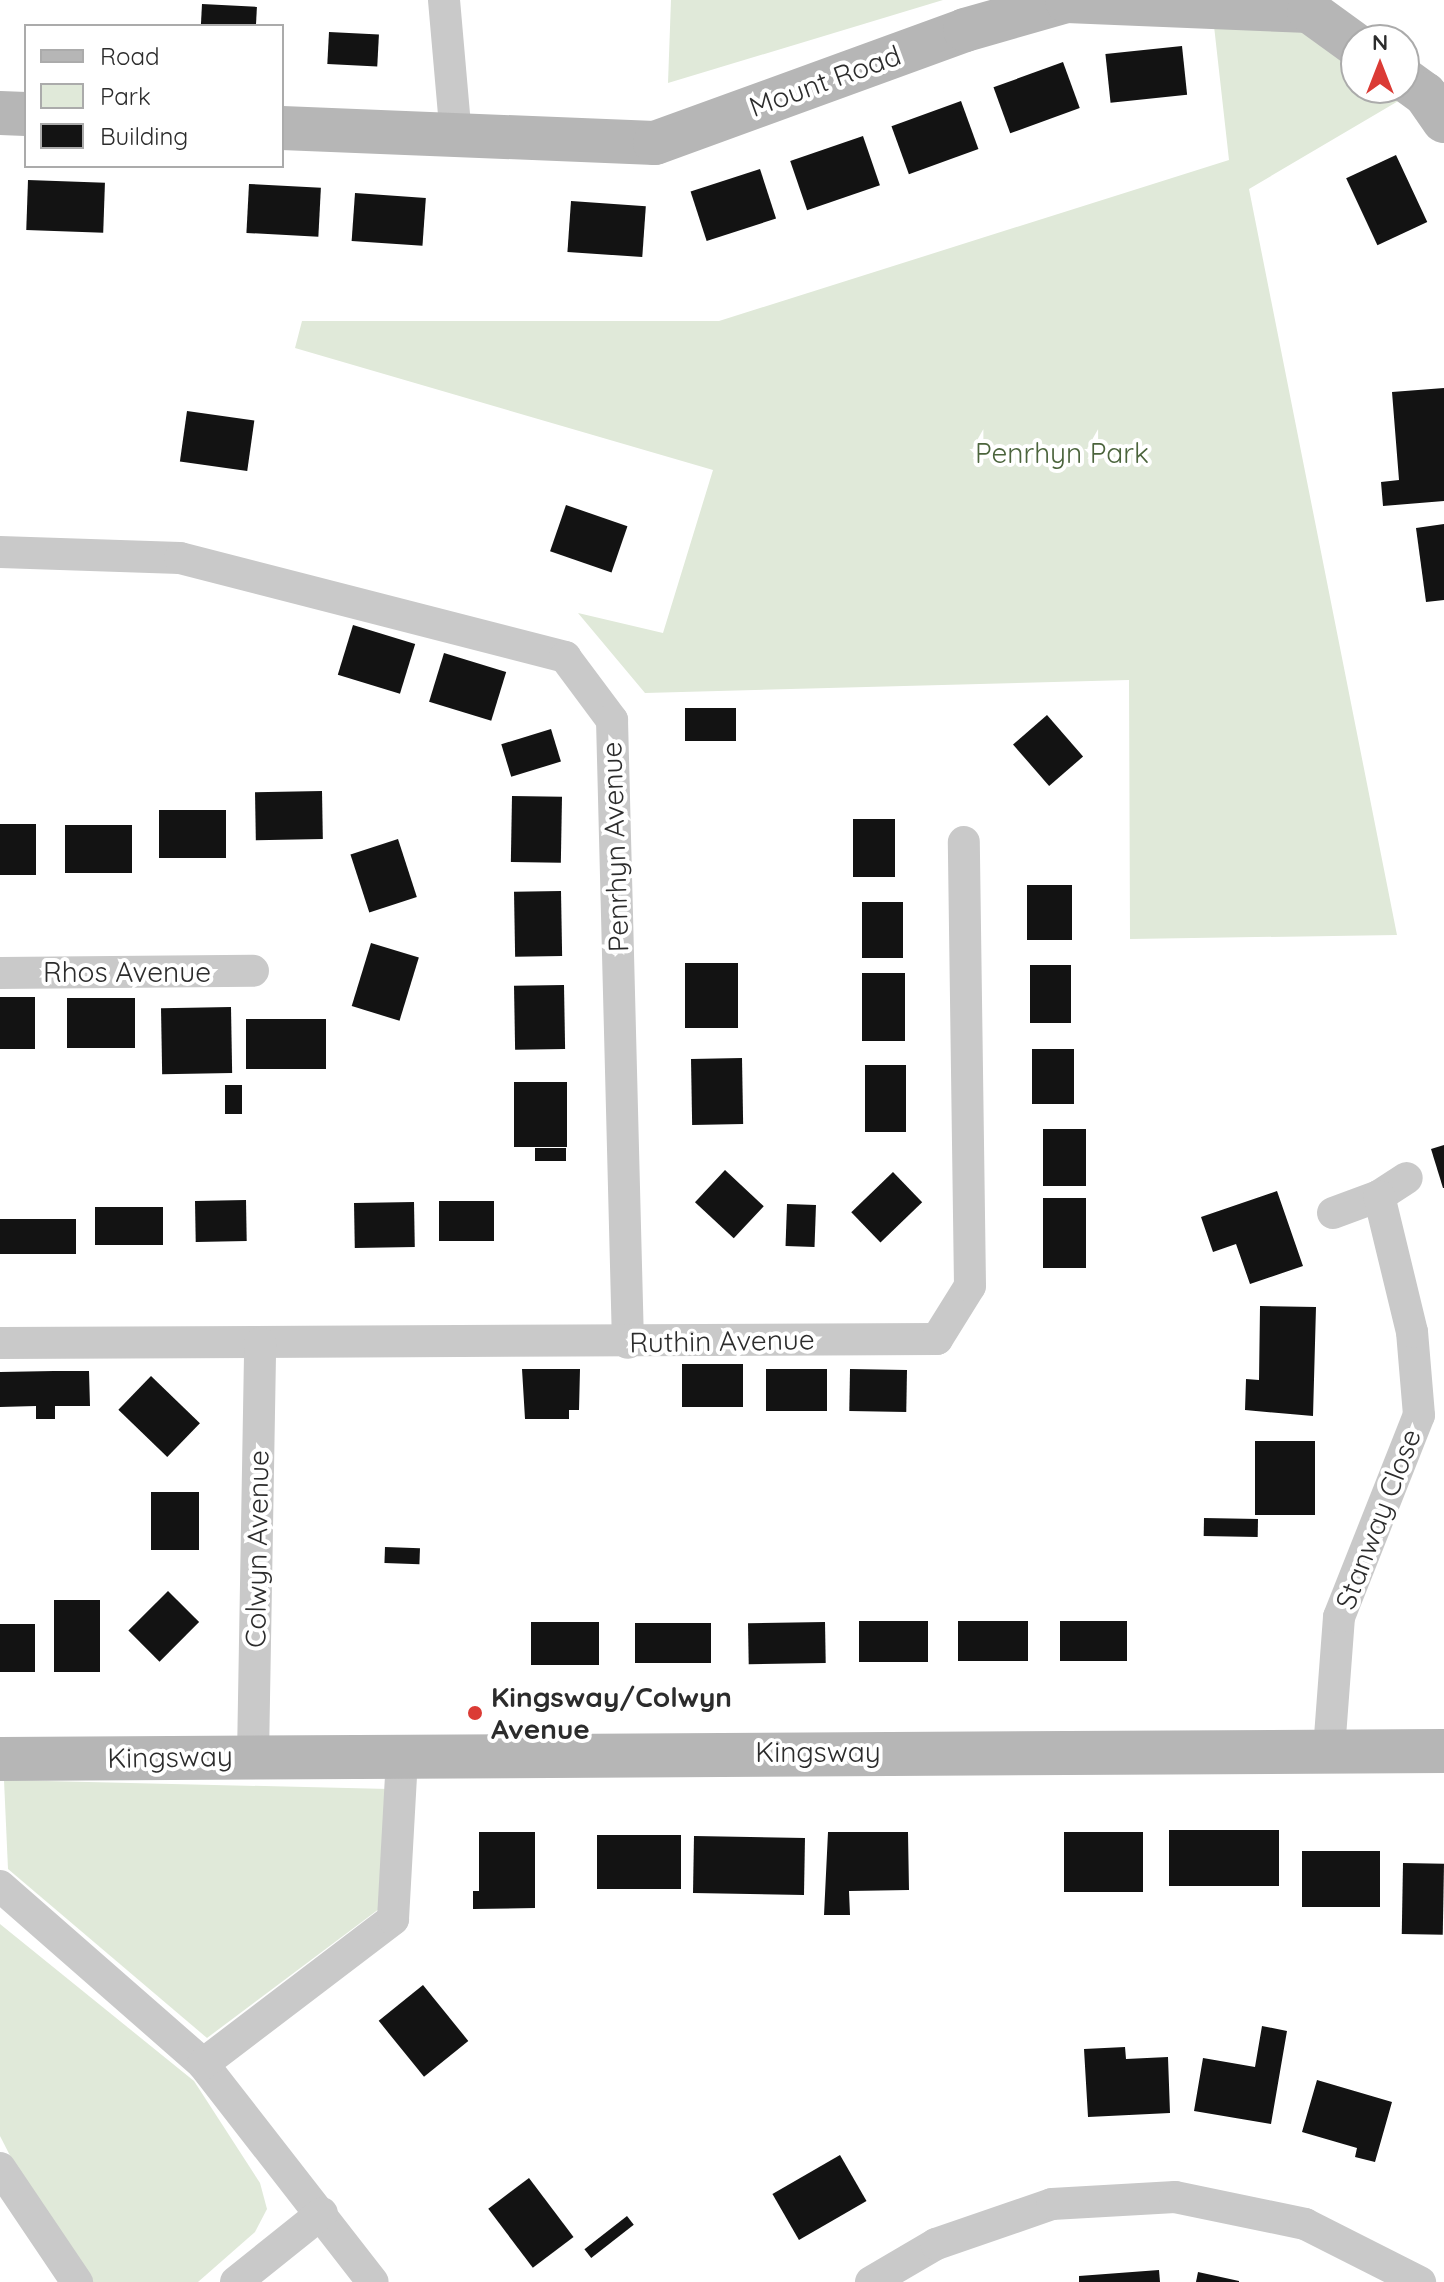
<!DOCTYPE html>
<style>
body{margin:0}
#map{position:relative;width:1444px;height:2282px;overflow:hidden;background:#fff;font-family:Quicksand,sans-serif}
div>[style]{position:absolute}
.green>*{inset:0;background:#e0e9d9}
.building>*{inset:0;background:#131313;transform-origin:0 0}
.street>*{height:32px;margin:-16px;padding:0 16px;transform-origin:16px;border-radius:16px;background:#c9c9c9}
.secondary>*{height:44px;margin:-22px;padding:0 22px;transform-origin:22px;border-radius:22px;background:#b6b6b6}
.dots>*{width:22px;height:22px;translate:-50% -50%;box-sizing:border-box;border:4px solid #fff;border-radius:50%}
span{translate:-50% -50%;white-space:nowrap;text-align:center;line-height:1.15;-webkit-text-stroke:8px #fff;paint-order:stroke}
.street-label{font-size:28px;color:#2c2c2c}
.park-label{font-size:28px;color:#4b643c}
.poi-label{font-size:28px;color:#2c2c2c;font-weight:700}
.left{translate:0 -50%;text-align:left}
.legend{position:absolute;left:24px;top:24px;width:260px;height:144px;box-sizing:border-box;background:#fff;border:2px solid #ababab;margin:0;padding:10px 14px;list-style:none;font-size:24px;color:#2c2c2c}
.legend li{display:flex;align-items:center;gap:16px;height:40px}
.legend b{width:40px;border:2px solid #ababab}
.north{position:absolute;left:1340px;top:24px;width:80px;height:80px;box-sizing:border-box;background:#fff;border:2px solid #ababab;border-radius:50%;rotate:0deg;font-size:22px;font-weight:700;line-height:32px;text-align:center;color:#2c2c2c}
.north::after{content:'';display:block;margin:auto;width:28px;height:36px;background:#db3b35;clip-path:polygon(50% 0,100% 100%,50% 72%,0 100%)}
</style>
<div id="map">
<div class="green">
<div style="clip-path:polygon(671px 0,943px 0,668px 83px)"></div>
<div style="clip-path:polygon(1213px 17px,1302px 21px,1356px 64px,1356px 88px,1385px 88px,1400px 100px,1249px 189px,1397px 935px,1130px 939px,1129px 680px,645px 693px,578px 613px,663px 633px,713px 470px,295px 348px,302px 321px,719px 321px,1229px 160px)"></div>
<div style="clip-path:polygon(4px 1780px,389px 1789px,379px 1909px,207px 2038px,8px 1869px)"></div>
<div style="clip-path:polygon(0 1924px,194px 2081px,260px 2183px,267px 2209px,255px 2232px,198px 2282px,86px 2282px,62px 2257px,0 2136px)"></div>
</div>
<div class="building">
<div style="left:202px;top:4px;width:55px;height:22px;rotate:3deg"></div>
<div style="left:329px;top:32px;width:50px;height:32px;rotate:3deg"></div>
<div style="left:1182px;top:46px;width:49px;height:77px;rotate:84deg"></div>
<div style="left:1063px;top:62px;width:49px;height:74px;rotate:70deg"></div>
<div style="left:961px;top:101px;width:51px;height:74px;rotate:70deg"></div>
<div style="left:863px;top:136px;width:52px;height:77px;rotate:71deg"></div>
<div style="left:1396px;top:155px;width:74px;height:55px;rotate:65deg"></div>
<div style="left:760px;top:169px;width:52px;height:73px;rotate:72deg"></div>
<div style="left:28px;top:180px;width:77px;height:50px;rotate:2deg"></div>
<div style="left:249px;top:184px;width:72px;height:49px;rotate:3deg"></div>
<div style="left:355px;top:193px;width:71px;height:48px;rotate:4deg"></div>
<div style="left:571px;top:201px;width:75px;height:51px;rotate:4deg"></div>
<div style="clip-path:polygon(1444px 388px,1444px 501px,1383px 506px,1381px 482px,1399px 480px,1392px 392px)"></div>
<div style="left:187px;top:411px;width:68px;height:51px;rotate:8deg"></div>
<div style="left:566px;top:505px;width:65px;height:49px;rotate:19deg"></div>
<div style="clip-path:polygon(1444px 524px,1444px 600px,1426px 602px,1416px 528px)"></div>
<div style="left:353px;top:625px;width:65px;height:52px;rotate:17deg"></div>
<div style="left:444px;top:653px;width:65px;height:51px;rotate:17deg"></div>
<div style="left:685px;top:708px;width:51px;height:33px"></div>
<div style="left:1047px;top:715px;width:55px;height:45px;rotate:49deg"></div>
<div style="left:551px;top:729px;width:34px;height:52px;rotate:73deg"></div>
<div style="left:322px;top:791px;width:48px;height:67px;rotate:89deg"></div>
<div style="left:512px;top:796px;width:50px;height:66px;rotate:1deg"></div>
<div style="left:226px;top:810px;width:48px;height:67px;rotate:90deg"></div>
<div style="left:853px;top:819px;width:42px;height:58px"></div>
<div style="left:36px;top:824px;width:51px;height:36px;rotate:90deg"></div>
<div style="left:65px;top:825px;width:67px;height:48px"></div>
<div style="left:398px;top:839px;width:61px;height:50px;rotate:72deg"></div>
<div style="left:1072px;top:885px;width:55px;height:45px;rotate:90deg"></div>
<div style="left:561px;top:891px;width:65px;height:47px;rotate:89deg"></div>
<div style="left:903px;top:902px;width:56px;height:41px;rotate:90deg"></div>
<div style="left:371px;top:943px;width:50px;height:66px;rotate:17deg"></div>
<div style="left:685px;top:963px;width:53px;height:65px"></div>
<div style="left:1030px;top:965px;width:41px;height:58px"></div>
<div style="left:862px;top:973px;width:43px;height:68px"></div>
<div style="left:564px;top:985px;width:64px;height:50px;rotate:89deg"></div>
<div style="left:0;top:997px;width:35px;height:52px"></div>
<div style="left:67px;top:998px;width:68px;height:50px"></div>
<div style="left:231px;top:1007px;width:66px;height:70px;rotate:89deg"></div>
<div style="left:326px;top:1019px;width:50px;height:80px;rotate:90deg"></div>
<div style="left:1032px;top:1049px;width:42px;height:55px"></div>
<div style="left:742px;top:1058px;width:66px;height:51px;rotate:89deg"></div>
<div style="left:865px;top:1065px;width:41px;height:67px"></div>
<div style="left:514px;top:1082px;width:53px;height:65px"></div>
<div style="left:242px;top:1085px;width:29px;height:17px;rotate:90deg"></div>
<div style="left:1043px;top:1129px;width:43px;height:57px"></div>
<div style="clip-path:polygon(1444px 1145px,1444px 1188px,1443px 1188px,1431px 1149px)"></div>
<div style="left:566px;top:1148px;width:13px;height:31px;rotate:90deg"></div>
<div style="left:725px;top:1170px;width:53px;height:44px;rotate:43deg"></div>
<div style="left:893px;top:1172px;width:42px;height:58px;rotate:46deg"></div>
<div style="clip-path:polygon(1277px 1191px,1303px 1266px,1250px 1284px,1236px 1244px,1213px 1252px,1201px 1217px)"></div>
<div style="left:1043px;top:1198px;width:43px;height:70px"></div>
<div style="left:246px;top:1200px;width:41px;height:51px;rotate:89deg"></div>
<div style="left:439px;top:1201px;width:55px;height:40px"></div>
<div style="left:414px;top:1202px;width:45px;height:60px;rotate:89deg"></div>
<div style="left:787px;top:1204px;width:29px;height:42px;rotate:2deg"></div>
<div style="left:95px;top:1207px;width:68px;height:38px"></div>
<div style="left:0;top:1219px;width:76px;height:35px"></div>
<div style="clip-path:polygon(1260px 1306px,1316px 1307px,1313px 1416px,1245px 1410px,1246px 1379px,1259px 1380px)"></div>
<div style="left:682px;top:1364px;width:61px;height:43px"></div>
<div style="clip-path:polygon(522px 1369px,580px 1369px,579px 1410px,569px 1410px,569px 1419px,525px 1419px)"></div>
<div style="left:766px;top:1369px;width:61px;height:42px"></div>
<div style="left:850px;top:1369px;width:57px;height:42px;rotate:1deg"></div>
<div style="clip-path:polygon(54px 1371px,89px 1371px,90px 1406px,55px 1406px,55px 1419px,36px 1419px,36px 1406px,0 1407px,0 1372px)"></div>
<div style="left:151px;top:1376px;width:68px;height:47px;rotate:44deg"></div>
<div style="left:1255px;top:1441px;width:60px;height:74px"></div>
<div style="left:151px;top:1492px;width:48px;height:58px"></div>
<div style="left:1204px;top:1518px;width:54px;height:18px;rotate:1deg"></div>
<div style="left:385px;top:1547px;width:35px;height:16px;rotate:2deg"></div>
<div style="left:168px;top:1591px;width:44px;height:56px;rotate:45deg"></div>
<div style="left:54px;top:1600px;width:46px;height:72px"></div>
<div style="left:859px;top:1621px;width:69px;height:41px"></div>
<div style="left:958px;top:1621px;width:70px;height:40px"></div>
<div style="left:1060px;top:1621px;width:67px;height:40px"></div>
<div style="left:531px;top:1622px;width:68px;height:43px"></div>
<div style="left:825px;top:1622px;width:41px;height:77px;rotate:89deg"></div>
<div style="left:635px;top:1623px;width:76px;height:40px"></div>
<div style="left:0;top:1624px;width:35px;height:48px"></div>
<div style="left:1169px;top:1830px;width:110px;height:56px"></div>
<div style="clip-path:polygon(479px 1832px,535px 1832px,535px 1908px,473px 1909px,473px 1891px,479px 1891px)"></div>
<div style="clip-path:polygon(828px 1832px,908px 1832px,909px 1890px,849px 1891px,850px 1915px,824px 1915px)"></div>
<div style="left:1064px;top:1832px;width:79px;height:60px"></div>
<div style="left:597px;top:1835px;width:84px;height:54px"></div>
<div style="left:694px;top:1836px;width:111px;height:57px;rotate:1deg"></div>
<div style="left:1302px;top:1851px;width:78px;height:56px"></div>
<div style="left:1403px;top:1863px;width:41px;height:71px;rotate:1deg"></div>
<div style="left:423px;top:1985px;width:72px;height:57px;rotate:51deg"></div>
<div style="clip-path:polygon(1262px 2026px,1287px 2031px,1271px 2124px,1194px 2111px,1203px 2058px,1255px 2067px)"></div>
<div style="clip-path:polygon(1125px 2047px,1126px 2059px,1168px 2057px,1170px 2113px,1088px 2117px,1084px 2049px)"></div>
<div style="clip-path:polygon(1317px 2080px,1392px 2102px,1375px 2162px,1355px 2157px,1357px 2148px,1302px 2132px)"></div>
<div style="left:840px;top:2155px;width:53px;height:78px;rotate:60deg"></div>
<div style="left:529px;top:2178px;width:74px;height:51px;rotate:53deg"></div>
<div style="left:627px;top:2216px;width:11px;height:54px;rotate:52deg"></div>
<div style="clip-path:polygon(1159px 2270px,1160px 2282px,1079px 2282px,1079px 2276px)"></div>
<div style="clip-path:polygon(1198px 2272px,1239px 2281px,1239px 2282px,1196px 2282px)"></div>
</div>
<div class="street">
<div style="left:444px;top:0;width:138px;rotate:85deg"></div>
<div style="left:0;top:552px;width:180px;rotate:1.9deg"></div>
<div style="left:180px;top:558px;width:398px;rotate:14.4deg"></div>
<div style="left:565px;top:657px;width:79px;rotate:53.3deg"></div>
<div style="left:612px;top:720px;width:623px;rotate:88.53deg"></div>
<div style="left:0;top:973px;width:253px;rotate:-0.5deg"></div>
<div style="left:1333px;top:1213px;width:49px;rotate:-20.3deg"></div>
<div style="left:1379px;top:1196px;width:33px;rotate:-33deg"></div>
<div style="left:0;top:1343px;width:937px;rotate:-0.24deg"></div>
<div style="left:937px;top:1339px;width:62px;rotate:-58.1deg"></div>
<div style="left:970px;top:1286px;width:444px;rotate:-90.8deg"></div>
<div style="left:1329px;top:1750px;width:133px;rotate:-85.7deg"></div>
<div style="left:1339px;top:1617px;width:217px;rotate:-68.4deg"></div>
<div style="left:1419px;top:1415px;width:83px;rotate:-94.8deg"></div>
<div style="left:1412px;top:1332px;width:140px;rotate:-103.6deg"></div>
<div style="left:253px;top:1756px;width:413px;rotate:-89deg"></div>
<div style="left:0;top:1886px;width:270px;rotate:41.2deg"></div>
<div style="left:203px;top:2064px;width:276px;rotate:52.1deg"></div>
<div style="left:203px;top:2064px;width:239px;rotate:-37.3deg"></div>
<div style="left:393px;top:1919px;width:163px;rotate:-86.8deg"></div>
<div style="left:0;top:2168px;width:138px;rotate:56deg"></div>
<div style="left:236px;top:2282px;width:110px;rotate:-38.7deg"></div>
<div style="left:871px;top:2282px;width:75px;rotate:-30.3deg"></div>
<div style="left:936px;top:2244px;width:123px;rotate:-19deg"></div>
<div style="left:1052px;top:2204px;width:123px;rotate:-3.3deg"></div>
<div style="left:1175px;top:2197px;width:133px;rotate:11.7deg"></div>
<div style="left:1305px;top:2224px;width:129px;rotate:26.8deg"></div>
</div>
<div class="secondary">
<div style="left:1404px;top:79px;width:26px;rotate:36deg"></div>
<div style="left:1425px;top:94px;width:33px;rotate:55deg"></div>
<div style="left:0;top:113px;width:26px;rotate:2deg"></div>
<div style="left:282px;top:128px;width:373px;rotate:2.3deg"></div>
<div style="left:655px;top:143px;width:330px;rotate:-20deg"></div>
<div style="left:965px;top:30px;width:106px;rotate:-15.9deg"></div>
<div style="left:1067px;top:1px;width:242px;rotate:2.4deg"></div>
<div style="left:1309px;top:11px;width:58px;rotate:35.9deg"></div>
<div style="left:0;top:1759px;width:1444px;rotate:-0.32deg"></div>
</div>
<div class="dots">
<div style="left:475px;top:1713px;background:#db3b35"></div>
</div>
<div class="street-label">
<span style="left:825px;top:81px;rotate:-20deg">Mount Road</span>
<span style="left:615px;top:847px;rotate:-92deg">Penrhyn Avenue</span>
<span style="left:127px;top:972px">Rhos Avenue</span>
<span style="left:722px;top:1341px;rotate:-1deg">Ruthin Avenue</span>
<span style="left:1378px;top:1519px;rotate:-69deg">Stanway Close</span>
<span style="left:257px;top:1549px;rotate:-89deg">Colwyn Avenue</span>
<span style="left:818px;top:1752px">Kingsway</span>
<span style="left:170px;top:1757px;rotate:-1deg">Kingsway</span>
</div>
<div class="park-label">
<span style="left:1062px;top:453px">Penrhyn Park</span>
</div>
<div class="poi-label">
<span class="left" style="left:491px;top:1713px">Kingsway/Colwyn<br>Avenue</span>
</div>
<ul class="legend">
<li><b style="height:10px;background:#b6b6b6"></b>Road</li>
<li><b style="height:22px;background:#e0e9d9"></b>Park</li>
<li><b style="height:22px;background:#131313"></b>Building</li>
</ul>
<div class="north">N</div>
</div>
